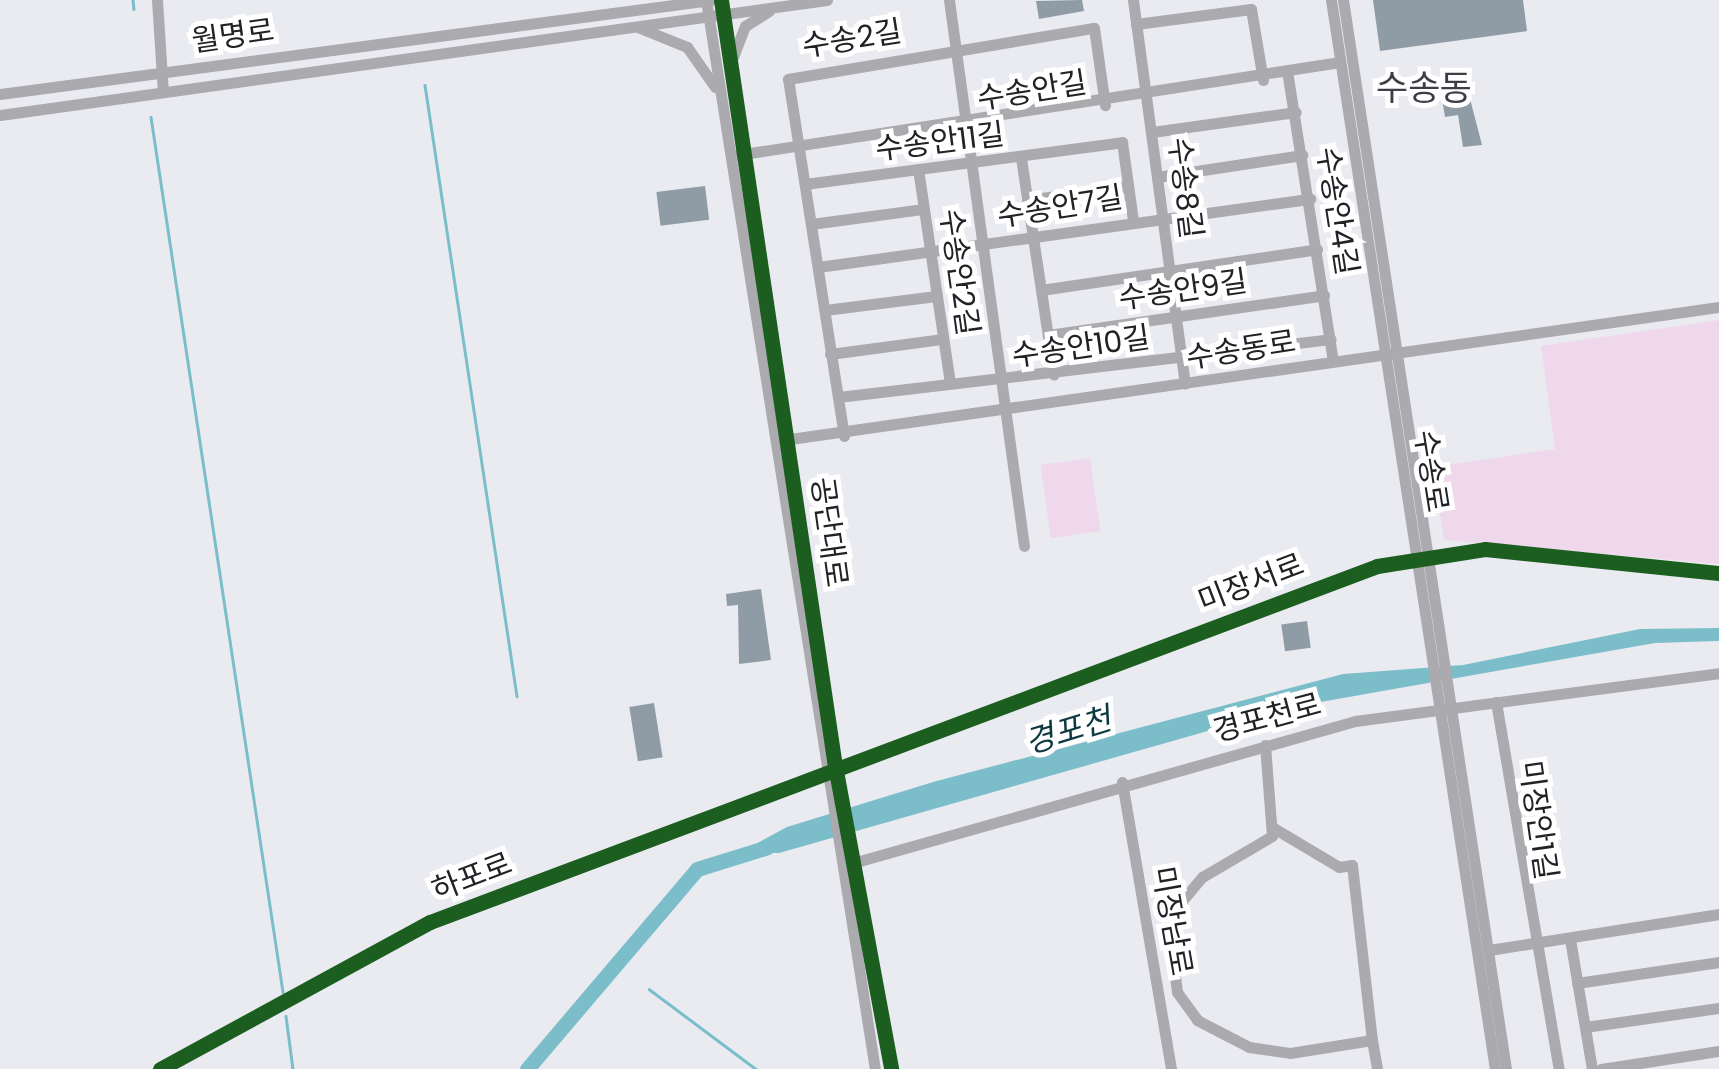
<!DOCTYPE html>
<meta charset="utf-8">
<style>
body{margin:0}
#map{position:relative;width:1719px;height:1069px;overflow:hidden;background:#eaebf1;font-family:Poppins,"Noto Sans KR",sans-serif}
div>[style]{position:absolute}
.green>*{inset:0;background:#f0d8ec;transform-origin:0 0}
.water>*{inset:0;background:#7bbeca}
.stream>*{height:2.5px;margin:-1.25px;padding:0 1.25px;transform-origin:1.25px;border-radius:1.25px;background:#7bbeca}
.river>*{height:15px;margin:-7.5px;padding:0 7.5px;transform-origin:7.5px;border-radius:7.5px;background:#7bbeca}
.building>*{inset:0;background:#8f9ca6;transform-origin:0 0}
.minor>*{height:11px;margin:-5.5px;padding:0 5.5px;transform-origin:5.5px;border-radius:5.5px;background:#abaaae}
.cycleway>*{height:15px;margin:-7.5px;padding:0 7.5px;transform-origin:7.5px;border-radius:7.5px;background:#1b5e20}
span{translate:-50% -50%;white-space:nowrap;text-align:center;line-height:1.15;-webkit-text-stroke:10px #fff;paint-order:stroke}
.street-label{font-size:30px;color:#202225}
.water-label{font-size:32px;color:#0d3a41;font-style:italic}
.quarter-label{font-size:35px;color:#3c3e46}
</style>
<div id="map">
<div class="green">
<div style="clip-path:polygon(1719px 320px,1719px 564px,1444px 540px,1433px 467px,1555px 449px,1541px 346px)"></div>
<div style="left:1090px;top:458px;width:74px;height:50px;rotate:82deg"></div>
</div>
<div class="water">
<div style="clip-path:polygon(1719px 628px,1719px 641px,1655px 643px,1292px 707px,779px 853px,741px 852px,787px 827px,933px 782px,1343px 674px,1463px 665px,1640px 629px)"></div>
</div>
<div class="stream">
<div style="left:133px;top:0;width:9px;rotate:84deg"></div>
<div style="left:425px;top:85px;width:618px;rotate:81.44deg"></div>
<div style="left:151px;top:117px;width:885px;rotate:81.42deg"></div>
<div style="left:649px;top:989px;width:134px;rotate:36.8deg"></div>
<div style="left:286px;top:1016px;width:53px;rotate:82.5deg"></div>
</div>
<div class="river">
<div style="left:527px;top:1069px;width:262px;rotate:-49.6deg"></div>
<div style="left:697px;top:869px;width:74px;rotate:-17.2deg"></div>
</div>
<div class="building">
<div style="clip-path:polygon(1082px 0,1084px 11px,1039px 19px,1036px 1px)"></div>
<div style="clip-path:polygon(1373px 0,1523px 0,1527px 31px,1380px 51px)"></div>
<div style="clip-path:polygon(1469px 95px,1482px 145px,1463px 147px,1458px 115px,1445px 117px,1442px 99px)"></div>
<div style="left:705px;top:186px;width:34px;height:49px;rotate:83deg"></div>
<div style="clip-path:polygon(761px 589px,771px 660px,739px 664px,738px 605px,727px 606px,726px 594px)"></div>
<div style="left:1307px;top:621px;width:27px;height:26px;rotate:82deg"></div>
<div style="left:654px;top:703px;width:55px;height:25px;rotate:81deg"></div>
</div>
<div class="minor">
<div style="left:157px;top:0;width:92px;rotate:86.3deg"></div>
<div style="left:706px;top:0;width:1082px;rotate:81.02deg"></div>
<div style="left:721px;top:0;width:768px;rotate:81.54deg"></div>
<div style="left:834px;top:760px;width:314px;rotate:79.5deg"></div>
<div style="left:949px;top:0;width:551px;rotate:82.18deg"></div>
<div style="left:1133px;top:0;width:387px;rotate:82.3deg"></div>
<div style="left:1331px;top:0;width:1082px;rotate:81.28deg"></div>
<div style="left:1343px;top:0;width:1081px;rotate:81.33deg"></div>
<div style="left:1136px;top:24px;width:116px;rotate:-7.4deg"></div>
<div style="left:1251px;top:9px;width:72px;rotate:80.4deg"></div>
<div style="left:640px;top:28px;width:51px;rotate:22deg"></div>
<div style="left:687px;top:47px;width:49px;rotate:55deg"></div>
<div style="left:733px;top:57px;width:33px;rotate:-69deg"></div>
<div style="left:745px;top:26px;width:28px;rotate:-32deg"></div>
<div style="left:1287px;top:71px;width:294px;rotate:81deg"></div>
<div style="left:0;top:94px;width:717px;rotate:-7.53deg"></div>
<div style="left:0;top:115px;width:835px;rotate:-7.92deg"></div>
<div style="left:1152px;top:132px;width:145px;rotate:-7.9deg"></div>
<div style="left:737px;top:155px;width:610px;rotate:-8.77deg"></div>
<div style="left:1021px;top:158px;width:219px;rotate:81.4deg"></div>
<div style="left:918px;top:169px;width:215px;rotate:81.5deg"></div>
<div style="left:1157px;top:177px;width:147px;rotate:-8.6deg"></div>
<div style="left:805px;top:184px;width:320px;rotate:-7.5deg"></div>
<div style="left:1122px;top:142px;width:79px;rotate:82deg"></div>
<div style="left:1027px;top:200px;width:102px;rotate:-7.9deg"></div>
<div style="left:811px;top:224px;width:114px;rotate:-7.6deg"></div>
<div style="left:818px;top:267px;width:497px;rotate:-7.9deg"></div>
<div style="left:1041px;top:290px;width:279px;rotate:-8.4deg"></div>
<div style="left:825px;top:310px;width:112px;rotate:-7.2deg"></div>
<div style="left:1048px;top:335px;width:279px;rotate:-8.2deg"></div>
<div style="left:830px;top:354px;width:114px;rotate:-7.6deg"></div>
<div style="left:838px;top:397px;width:496px;rotate:-6.7deg"></div>
<div style="left:844px;top:436px;width:361px;rotate:-98.9deg"></div>
<div style="left:788px;top:79px;width:310px;rotate:-9.5deg"></div>
<div style="left:1094px;top:28px;width:78px;rotate:81.9deg"></div>
<div style="left:783px;top:440px;width:945px;rotate:-8.09deg"></div>
<div style="left:1496px;top:702px;width:372px;rotate:80.3deg"></div>
<div style="left:1265px;top:745px;width:91px;rotate:85.6deg"></div>
<div style="left:1272px;top:836px;width:81px;rotate:149.6deg"></div>
<div style="left:1202px;top:877px;width:34px;rotate:130deg"></div>
<div style="left:1180px;top:903px;width:35px;rotate:106deg"></div>
<div style="left:1170px;top:937px;width:55px;rotate:82.7deg"></div>
<div style="left:1177px;top:992px;width:34px;rotate:54deg"></div>
<div style="left:1197px;top:1020px;width:59px;rotate:27.4deg"></div>
<div style="left:1249px;top:1047px;width:41px;rotate:8.3deg"></div>
<div style="left:1290px;top:1053px;width:83px;rotate:-9deg"></div>
<div style="left:1372px;top:1040px;width:29px;rotate:80deg"></div>
<div style="left:1122px;top:782px;width:291px;rotate:80.3deg"></div>
<div style="left:1272px;top:827px;width:78px;rotate:30.8deg"></div>
<div style="left:1339px;top:867px;width:13px;rotate:-9deg"></div>
<div style="left:1352px;top:865px;width:176px;rotate:83.5deg"></div>
<div style="left:849px;top:864px;width:526px;rotate:-15.78deg"></div>
<div style="left:1355px;top:721px;width:367px;rotate:-7.5deg"></div>
<div style="left:1570px;top:939px;width:132px;rotate:80.4deg"></div>
<div style="left:1489px;top:950px;width:233px;rotate:-8.9deg"></div>
<div style="left:1577px;top:983px;width:144px;rotate:-8.4deg"></div>
<div style="left:1585px;top:1027px;width:135px;rotate:-8.1deg"></div>
<div style="left:160px;top:1069px;width:307px;rotate:-28.6deg"></div>
<div style="left:430px;top:922px;width:1012px;rotate:-20.6deg"></div>
<div style="left:1377px;top:566px;width:109px;rotate:-8.9deg"></div>
<div style="left:1485px;top:549px;width:235px;rotate:5.9deg"></div>
<div style="left:1601px;top:1069px;width:119px;rotate:-8.7deg"></div>
</div>
<div class="cycleway">
<div style="left:721px;top:0;width:768px;rotate:81.54deg"></div>
<div style="left:834px;top:760px;width:314px;rotate:79.5deg"></div>
<div style="left:160px;top:1069px;width:307px;rotate:-28.6deg"></div>
<div style="left:430px;top:922px;width:1012px;rotate:-20.6deg"></div>
<div style="left:1377px;top:566px;width:109px;rotate:-8.9deg"></div>
<div style="left:1485px;top:549px;width:235px;rotate:5.9deg"></div>
</div>
<div class="street-label">
<span style="left:233px;top:36px;rotate:-8deg">월명로</span>
<span style="left:852px;top:39px;rotate:-9deg">수송2길</span>
<span style="left:1032px;top:91px;rotate:-9deg">수송안길</span>
<span style="left:940px;top:142px;rotate:-7deg">수송안11길</span>
<span style="left:1185px;top:188px;rotate:83deg">수송8길</span>
<span style="left:1060px;top:207px;rotate:-9deg">수송안7길</span>
<span style="left:1337px;top:211px;rotate:81deg">수송안4길</span>
<span style="left:959px;top:272px;rotate:82deg">수송안2길</span>
<span style="left:1183px;top:290px;rotate:-8deg">수송안9길</span>
<span style="left:1081px;top:347px;rotate:-8deg">수송안10길</span>
<span style="left:1241px;top:350px;rotate:-9deg">수송동로</span>
<span style="left:1431px;top:471px;rotate:81deg">수송로</span>
<span style="left:829px;top:532px;rotate:82deg">공단대로</span>
<span style="left:1251px;top:583px;rotate:-21deg">미장서로</span>
<span style="left:1267px;top:718px;rotate:-15deg">경포천로</span>
<span style="left:1538px;top:820px;rotate:82deg">미장안1길</span>
<span style="left:472px;top:877px;rotate:-21deg">하포로</span>
<span style="left:1172px;top:921px;rotate:80deg">미장남로</span>
</div>
<div class="water-label">
<span style="left:1068px;top:731px;rotate:-17deg">경포천</span>
</div>
<div class="quarter-label">
<span style="left:1424px;top:88px">수송동</span>
</div>
</div>
